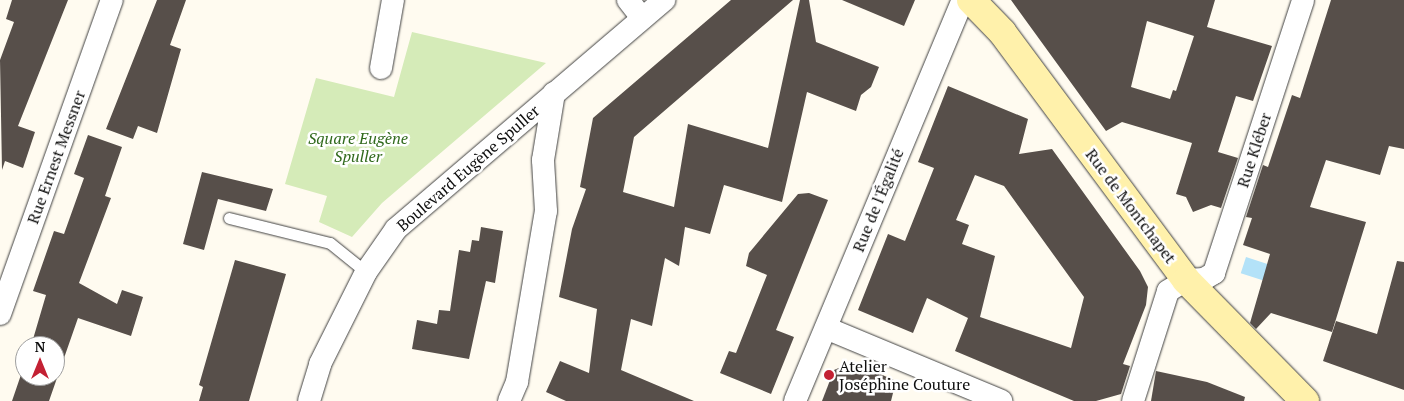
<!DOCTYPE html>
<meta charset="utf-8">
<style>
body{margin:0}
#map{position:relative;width:1404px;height:401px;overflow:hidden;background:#fffbf0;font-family:"PT Serif",serif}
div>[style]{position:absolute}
.green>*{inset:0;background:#d5ebb8}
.water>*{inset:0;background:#b3e2f8;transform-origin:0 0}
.building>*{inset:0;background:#574f4a}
.roads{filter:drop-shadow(0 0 1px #414141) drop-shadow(0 0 1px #414141)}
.lane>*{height:11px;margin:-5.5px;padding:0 5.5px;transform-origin:5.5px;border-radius:5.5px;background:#fff}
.street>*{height:22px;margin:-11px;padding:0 11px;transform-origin:11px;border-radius:11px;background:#fff}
.secondary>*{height:28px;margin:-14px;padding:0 14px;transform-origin:14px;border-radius:14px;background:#fff1ab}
.dots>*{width:14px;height:14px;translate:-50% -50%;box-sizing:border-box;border:2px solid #fff;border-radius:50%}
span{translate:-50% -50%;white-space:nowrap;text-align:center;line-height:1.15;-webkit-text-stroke:5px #fff;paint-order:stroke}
.park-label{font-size:16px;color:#30691c;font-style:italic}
.street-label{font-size:16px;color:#0e0e0e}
.poi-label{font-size:16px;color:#0e0e0e}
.left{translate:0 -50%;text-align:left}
.north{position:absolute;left:15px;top:336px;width:50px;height:50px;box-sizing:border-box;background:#fff;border:1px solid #9f9f9f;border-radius:50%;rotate:0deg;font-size:14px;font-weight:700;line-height:20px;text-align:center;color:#0e0e0e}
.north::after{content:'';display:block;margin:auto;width:18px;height:22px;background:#c32133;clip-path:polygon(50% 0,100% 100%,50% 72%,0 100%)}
</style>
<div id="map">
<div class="green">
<div style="clip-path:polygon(412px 32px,546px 63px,382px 203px,352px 237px,319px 222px,327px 196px,285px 184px,316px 78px,394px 97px)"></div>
</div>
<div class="water">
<div style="left:1246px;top:257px;width:28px;height:17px;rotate:18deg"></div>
</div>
<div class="building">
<div style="clip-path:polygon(12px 0,68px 0,18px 126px,35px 132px,23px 168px,5px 161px,2px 170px,0 60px,14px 22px,6px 19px)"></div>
<div style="clip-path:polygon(157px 0,186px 0,170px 45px,181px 49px,157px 133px,138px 126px,133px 139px,106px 129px)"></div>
<div style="clip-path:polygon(731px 0,793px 0,634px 137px,623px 192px,674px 207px,688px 124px,768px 148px,800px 0,809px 0,816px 42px,879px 67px,871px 87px,861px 95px,856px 111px,807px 92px,782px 202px,724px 185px,710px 234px,685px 227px,679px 266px,665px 258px,652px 326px,631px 319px,621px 370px,694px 401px,566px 401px,546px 392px,560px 361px,589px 373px,597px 309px,559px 297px,572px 229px,586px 189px,580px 187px,593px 118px)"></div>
<div style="clip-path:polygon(842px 0,915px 0,904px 26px)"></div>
<div style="clip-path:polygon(evenodd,1011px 0,1215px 0,1207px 27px,1272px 46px,1253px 101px,1236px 96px,1218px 152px,1238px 158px,1221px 208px,1211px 205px,1193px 212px,1186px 197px,1176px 194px,1192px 143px,1122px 122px,1106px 131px,1011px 0,1147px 21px,1194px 36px,1176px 91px,1173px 90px,1170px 99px,1131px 87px,1147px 21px)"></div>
<div style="clip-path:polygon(1331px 0,1404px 0,1404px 149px,1389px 146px,1380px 175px,1326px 160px,1310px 207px,1366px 222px,1332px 332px,1271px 313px,1256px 329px,1250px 323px,1270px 254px,1243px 245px,1252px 218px,1246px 217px,1263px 165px,1268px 167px,1292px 95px,1300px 98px)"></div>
<div style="clip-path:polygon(evenodd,948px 86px,1028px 119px,1019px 154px,1052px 149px,1140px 271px,1148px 287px,1146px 305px,1123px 364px,1130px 366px,1121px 394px,1096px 401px,1074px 401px,955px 351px,968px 318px,927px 298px,913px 333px,858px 310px,888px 234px,905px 241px,934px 168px,918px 162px,948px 86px,975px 175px,1004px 186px,1084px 297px,1071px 348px,980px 317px,995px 256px,962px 244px,969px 225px,956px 220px,975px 175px)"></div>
<div style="clip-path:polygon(88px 135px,122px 147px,105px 196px,111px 198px,79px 283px,117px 304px,122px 290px,143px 297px,131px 336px,78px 318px,49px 401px,12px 401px,25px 363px,25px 376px,55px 376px,55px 346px,31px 346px,46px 295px,33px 291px,54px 231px,64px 234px,84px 178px,74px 174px)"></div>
<div style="clip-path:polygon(202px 172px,273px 189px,266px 211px,218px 199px,204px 250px,183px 244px)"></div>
<div style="clip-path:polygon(809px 193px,828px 200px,776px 330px,794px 337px,771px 394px,720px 373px,729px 351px,736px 353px,767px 275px,746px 266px,749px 253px,798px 194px)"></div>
<div style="clip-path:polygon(481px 227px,503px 231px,495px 283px,486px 281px,469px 359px,412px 349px,417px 320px,437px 324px,439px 310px,450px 311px,459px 250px,470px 252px,472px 240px,479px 241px)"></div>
<div style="clip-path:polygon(235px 260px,286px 274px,249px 401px,199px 401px,203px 387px,199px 385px)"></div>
<div style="clip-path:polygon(1397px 261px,1404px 262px,1404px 390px,1323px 361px,1336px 321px,1377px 334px)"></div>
<div style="clip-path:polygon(853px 362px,896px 381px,891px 401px,822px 401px,834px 370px)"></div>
<div style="clip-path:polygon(1156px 371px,1207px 382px,1245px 397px,1244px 401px,1151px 401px)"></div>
</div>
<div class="roads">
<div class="lane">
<div style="left:229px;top:218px;width:104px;rotate:13.9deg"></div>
<div style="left:330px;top:243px;width:46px;rotate:38.9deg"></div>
</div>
<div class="street">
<div style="left:628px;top:0;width:23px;rotate:52deg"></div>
<div style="left:381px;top:68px;width:69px;rotate:-80deg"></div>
<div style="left:0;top:314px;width:333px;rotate:-70.4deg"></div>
<div style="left:826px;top:328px;width:190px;rotate:22.6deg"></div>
<div style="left:309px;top:401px;width:39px;rotate:-73deg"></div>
<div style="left:320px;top:364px;width:103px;rotate:-63.4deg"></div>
<div style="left:366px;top:272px;width:52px;rotate:-55.1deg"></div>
<div style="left:396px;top:229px;width:353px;rotate:-40.5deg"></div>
<div style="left:509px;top:401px;width:21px;rotate:-67deg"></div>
<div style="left:517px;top:382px;width:173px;rotate:-80.4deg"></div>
<div style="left:546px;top:211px;width:51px;rotate:-93.4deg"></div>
<div style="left:543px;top:160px;width:68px;rotate:-80.7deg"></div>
<div style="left:795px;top:401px;width:435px;rotate:-67.3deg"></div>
<div style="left:1133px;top:401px;width:115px;rotate:-72.3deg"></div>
<div style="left:1168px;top:291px;width:21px;rotate:-31deg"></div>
<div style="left:1186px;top:280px;width:18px;rotate:-3deg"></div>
<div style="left:1204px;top:279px;width:12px;rotate:-31deg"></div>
<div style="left:1214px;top:273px;width:287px;rotate:-71.9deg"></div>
</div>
<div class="secondary">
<div style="left:971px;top:0;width:45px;rotate:45.9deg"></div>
<div style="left:1002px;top:32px;width:309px;rotate:53.4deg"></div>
<div style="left:1186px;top:280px;width:170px;rotate:45.5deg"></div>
</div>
</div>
<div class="dots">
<div style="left:829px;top:375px;background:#c32133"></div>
</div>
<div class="park-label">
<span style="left:358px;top:147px">Square Eugène<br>Spuller</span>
</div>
<div class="street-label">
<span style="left:1254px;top:150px;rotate:-72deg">Rue Kléber</span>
<span style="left:56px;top:157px;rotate:-70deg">Rue Ernest Messner</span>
<span style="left:468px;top:168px;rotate:-41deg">Boulevard Eugène Spuller</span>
<span style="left:878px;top:200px;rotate:-68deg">Rue de l'Égalité</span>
<span style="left:1131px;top:206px;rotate:53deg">Rue de Montchapet</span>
</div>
<div class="poi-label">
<span class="left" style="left:839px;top:375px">Atelier<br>Joséphine Couture</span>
</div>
<div class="north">N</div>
</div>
